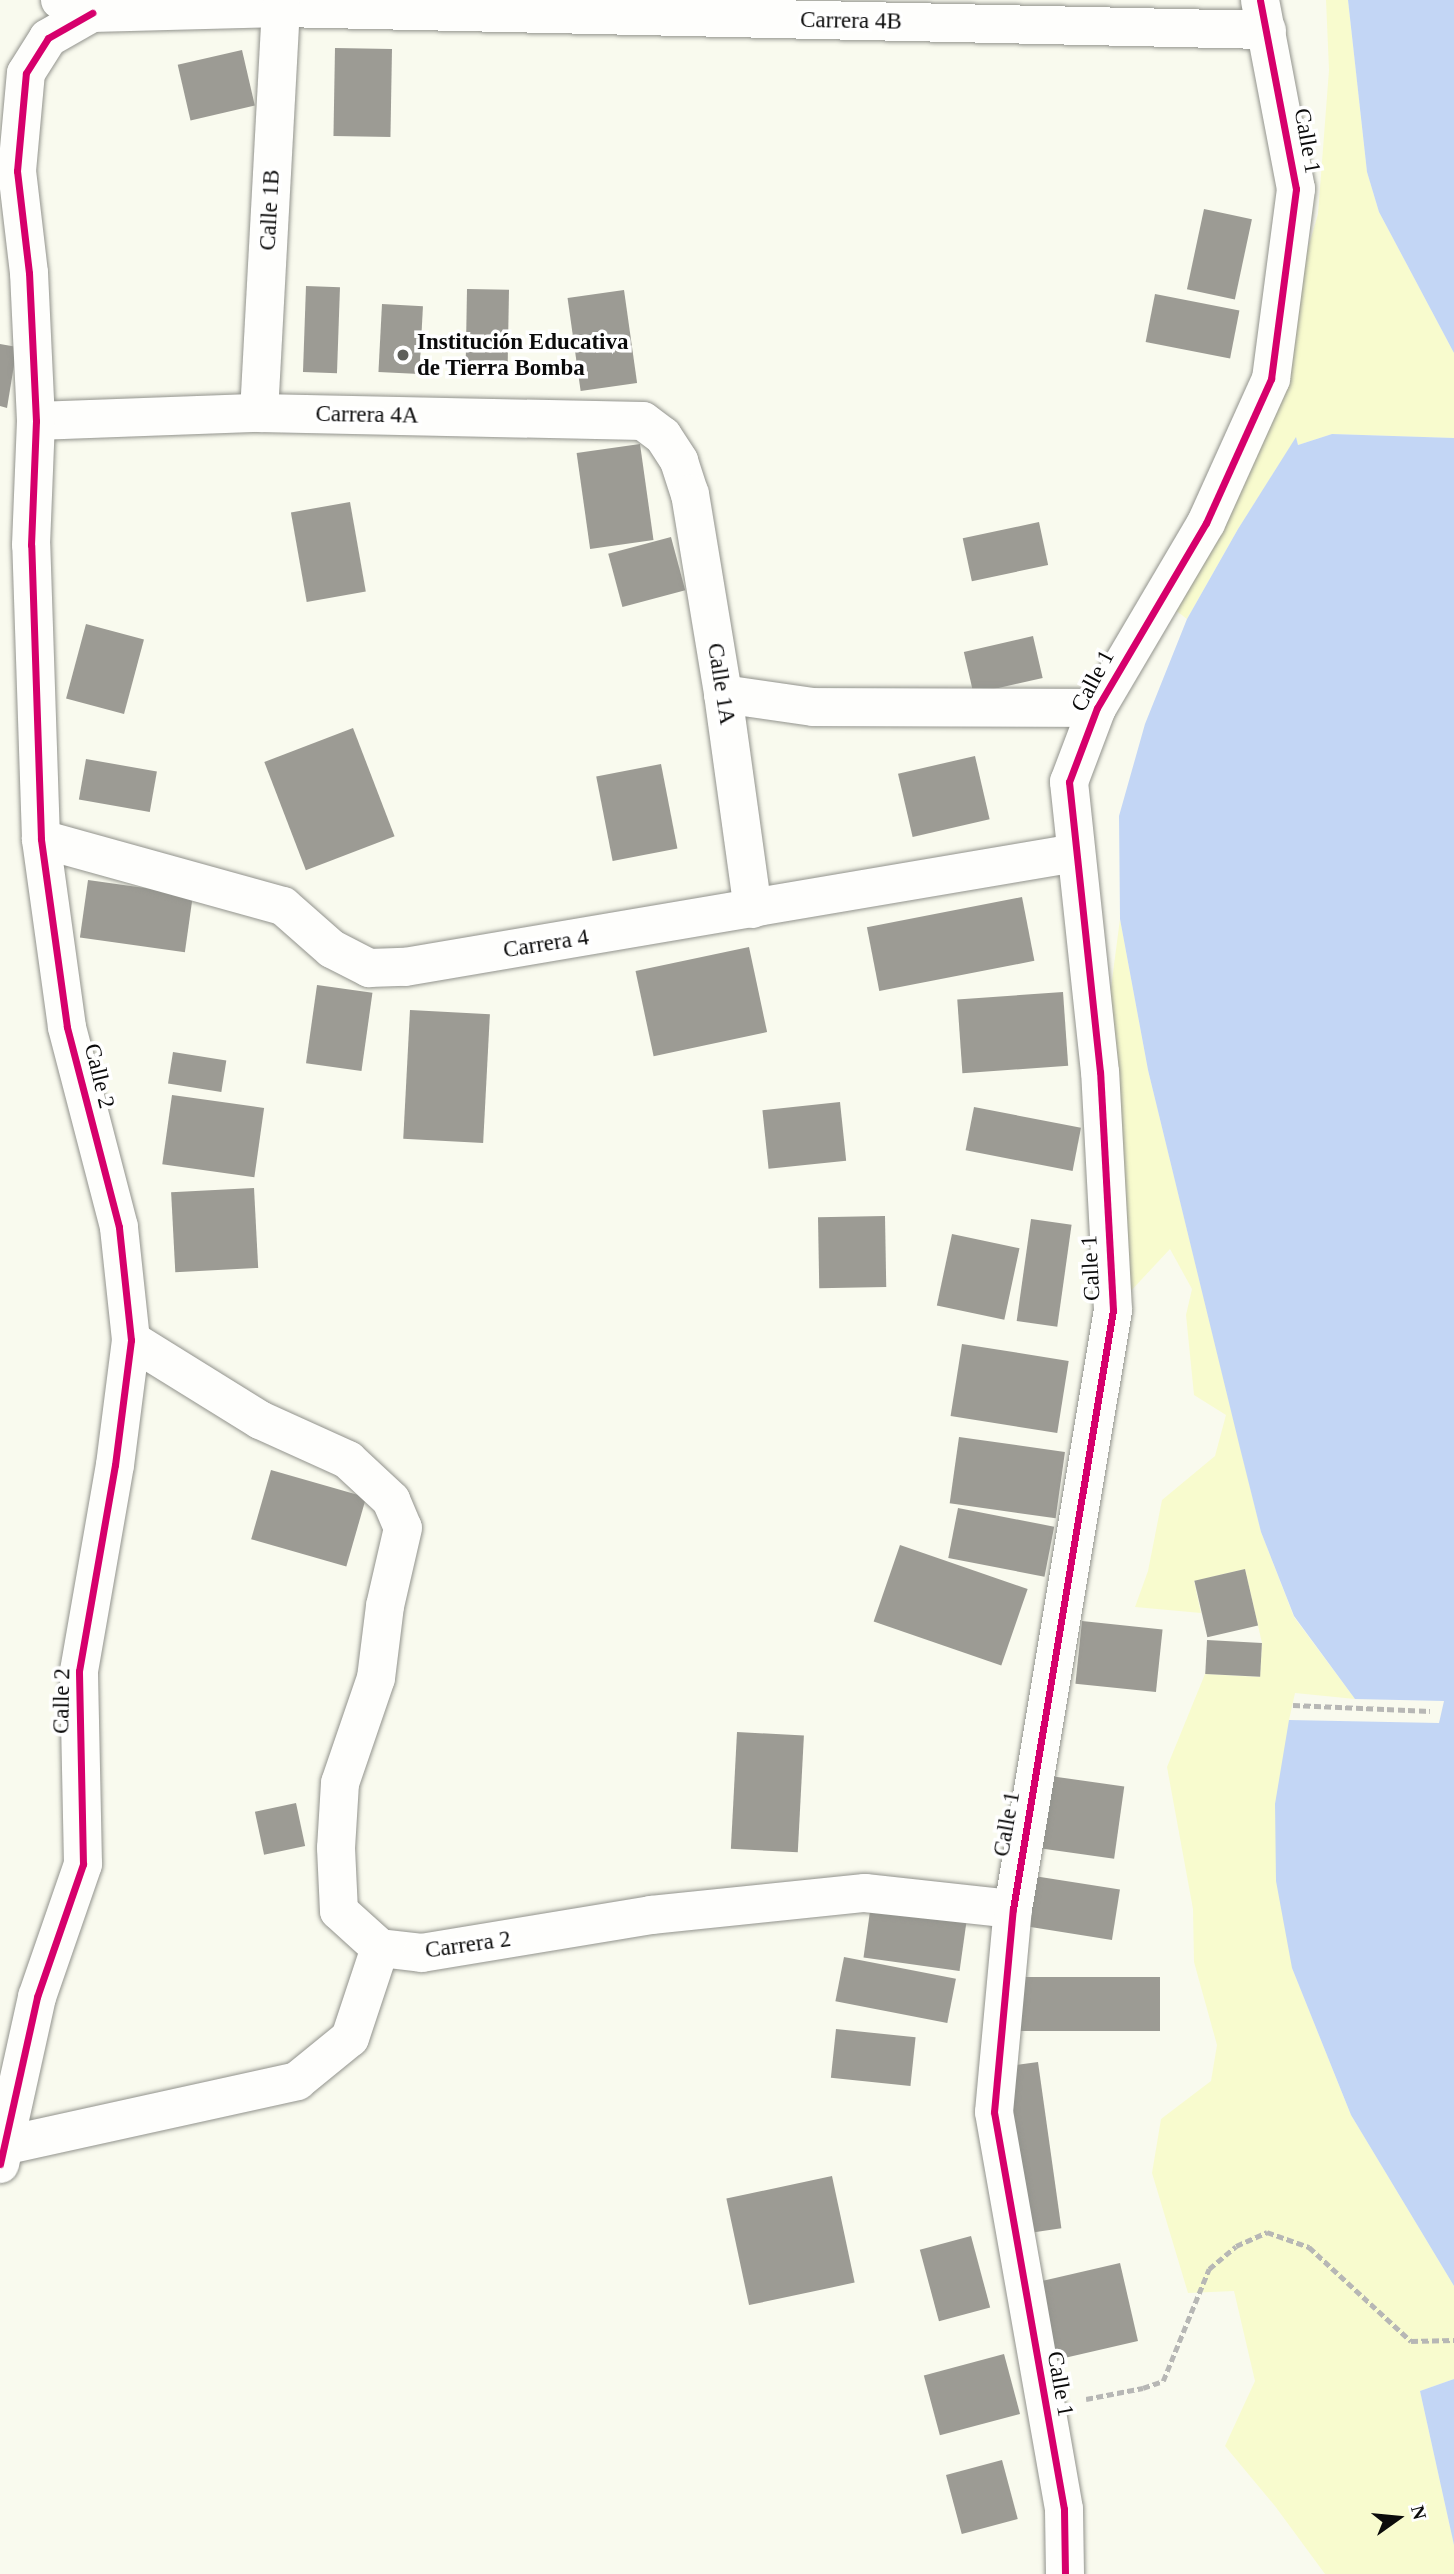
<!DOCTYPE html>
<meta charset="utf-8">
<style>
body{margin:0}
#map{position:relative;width:1454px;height:2574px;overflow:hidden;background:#f9faee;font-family:"Times New Roman",serif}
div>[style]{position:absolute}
.sand>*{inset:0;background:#f8fbce}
.water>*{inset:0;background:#c3d6f5}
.building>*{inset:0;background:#9c9b94;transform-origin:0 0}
.path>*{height:4.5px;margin-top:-2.25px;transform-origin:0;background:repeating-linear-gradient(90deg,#b7b7b5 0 7px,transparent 0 10.5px)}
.roads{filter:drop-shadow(0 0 2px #92938d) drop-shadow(0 0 2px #92938d)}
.street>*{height:38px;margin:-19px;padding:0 19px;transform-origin:19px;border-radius:19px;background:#fefefc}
.cycleway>*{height:7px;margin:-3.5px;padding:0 3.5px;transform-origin:3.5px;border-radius:3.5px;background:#d6006c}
.dots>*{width:19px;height:19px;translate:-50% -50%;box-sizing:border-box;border:4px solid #fff;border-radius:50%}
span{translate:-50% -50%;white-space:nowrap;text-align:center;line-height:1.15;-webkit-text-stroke:7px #fff;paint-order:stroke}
.street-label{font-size:23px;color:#0b0b0b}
.poi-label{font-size:23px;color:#0b0b0b;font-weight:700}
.left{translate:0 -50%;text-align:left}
.north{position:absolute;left:1363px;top:2483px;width:70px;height:70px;-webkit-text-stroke:5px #fff;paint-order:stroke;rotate:75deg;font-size:19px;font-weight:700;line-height:28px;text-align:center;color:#0b0b0b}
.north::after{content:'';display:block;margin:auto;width:24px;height:32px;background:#0b0b0b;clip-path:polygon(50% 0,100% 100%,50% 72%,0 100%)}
</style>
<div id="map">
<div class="sand">
<div style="clip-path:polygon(1326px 0,1348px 0,1367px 172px,1379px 212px,1454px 353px,1454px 438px,1332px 434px,1298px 445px,1296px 438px,1238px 529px,1187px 619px,1149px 590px,1281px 340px,1318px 214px,1329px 70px)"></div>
<div style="clip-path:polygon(1120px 919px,1148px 1070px,1261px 1532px,1294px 1617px,1355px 1699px,1295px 1693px,1289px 1720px,1292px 1968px,1351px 2115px,1454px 2286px,1454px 2379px,1420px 2391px,1454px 2545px,1454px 2574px,1325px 2574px,1275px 2506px,1225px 2446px,1255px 2381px,1234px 2291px,1188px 2293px,1152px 2173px,1161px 2119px,1211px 2081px,1217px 2045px,1194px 1962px,1193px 1909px,1167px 1767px,1205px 1674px,1260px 1677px,1262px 1643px,1245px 1569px,1194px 1581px,1201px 1613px,1135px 1607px,1148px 1571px,1162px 1500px,1215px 1456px,1226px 1415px,1194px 1395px,1186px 1315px,1192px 1289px,1170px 1249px,1113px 1310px,1100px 1072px)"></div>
</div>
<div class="water">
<div style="clip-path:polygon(1348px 0,1454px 0,1454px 353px,1379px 212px,1367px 172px)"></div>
<div style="clip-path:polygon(1332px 434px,1454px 438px,1454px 2286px,1351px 2115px,1292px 1968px,1276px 1881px,1275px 1804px,1289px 1720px,1439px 1723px,1444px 1701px,1355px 1699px,1294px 1616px,1261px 1532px,1240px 1448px,1148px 1070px,1120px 919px,1119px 816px,1145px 724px,1187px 619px,1238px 529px,1296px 437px,1298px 445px)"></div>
<div style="clip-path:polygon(1454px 2379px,1454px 2545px,1420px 2391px)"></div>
</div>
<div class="building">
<div style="left:335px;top:48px;width:57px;height:88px;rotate:1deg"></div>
<div style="left:242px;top:50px;width:57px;height:66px;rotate:77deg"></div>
<div style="left:1204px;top:209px;width:49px;height:82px;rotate:12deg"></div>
<div style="left:306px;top:286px;width:34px;height:86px;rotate:2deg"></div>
<div style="left:467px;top:289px;width:42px;height:78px;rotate:1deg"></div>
<div style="left:624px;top:290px;width:94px;height:57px;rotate:82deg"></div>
<div style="left:1155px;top:294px;width:86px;height:49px;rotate:11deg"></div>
<div style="left:382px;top:304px;width:41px;height:68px;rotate:3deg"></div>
<div style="clip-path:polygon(0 344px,17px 347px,7px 408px,0 406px)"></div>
<div style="left:640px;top:444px;width:97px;height:64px;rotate:82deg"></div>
<div style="left:350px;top:502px;width:91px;height:60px;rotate:80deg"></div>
<div style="left:1039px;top:522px;width:44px;height:78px;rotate:78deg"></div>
<div style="left:671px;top:537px;width:55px;height:65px;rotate:75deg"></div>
<div style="left:86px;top:624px;width:60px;height:77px;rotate:15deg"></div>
<div style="left:1033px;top:636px;width:43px;height:71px;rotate:77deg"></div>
<div style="left:353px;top:728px;width:116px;height:95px;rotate:69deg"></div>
<div style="left:975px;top:756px;width:65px;height:79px;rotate:77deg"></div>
<div style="left:86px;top:759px;width:72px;height:41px;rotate:10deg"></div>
<div style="left:661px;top:764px;width:86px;height:66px;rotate:79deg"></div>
<div style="left:88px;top:880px;width:106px;height:58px;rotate:8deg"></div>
<div style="left:1022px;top:897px;width:65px;height:158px;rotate:79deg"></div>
<div style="left:749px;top:947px;width:87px;height:116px;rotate:78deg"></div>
<div style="left:317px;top:985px;width:56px;height:79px;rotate:8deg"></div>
<div style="left:1063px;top:992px;width:74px;height:106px;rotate:86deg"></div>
<div style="left:410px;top:1010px;width:80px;height:129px;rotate:3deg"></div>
<div style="left:173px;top:1052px;width:54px;height:32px;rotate:9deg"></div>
<div style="left:172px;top:1095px;width:93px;height:70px;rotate:8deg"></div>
<div style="left:840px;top:1102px;width:59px;height:78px;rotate:84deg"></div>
<div style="left:974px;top:1107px;width:109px;height:44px;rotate:11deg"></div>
<div style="left:254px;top:1188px;width:80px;height:83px;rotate:87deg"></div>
<div style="left:885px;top:1216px;width:71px;height:67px;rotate:89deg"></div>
<div style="left:1031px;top:1219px;width:41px;height:103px;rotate:8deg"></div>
<div style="left:952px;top:1234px;width:69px;height:73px;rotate:12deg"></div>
<div style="left:962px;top:1344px;width:108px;height:73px;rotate:9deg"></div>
<div style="left:959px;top:1437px;width:107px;height:67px;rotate:8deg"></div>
<div style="left:271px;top:1470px;width:99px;height:72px;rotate:16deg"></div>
<div style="left:958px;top:1508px;width:98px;height:51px;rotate:11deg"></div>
<div style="left:900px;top:1545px;width:135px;height:81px;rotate:19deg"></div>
<div style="left:1245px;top:1569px;width:58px;height:52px;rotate:77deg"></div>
<div style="left:1082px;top:1621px;width:81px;height:63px;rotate:6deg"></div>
<div style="left:1207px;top:1640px;width:55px;height:34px;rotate:3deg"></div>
<div style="left:737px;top:1732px;width:67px;height:117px;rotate:3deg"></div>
<div style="left:1050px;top:1776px;width:75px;height:73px;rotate:8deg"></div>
<div style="left:296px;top:1803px;width:44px;height:42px;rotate:78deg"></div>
<div style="left:1034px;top:1876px;width:87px;height:51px;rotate:9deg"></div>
<div style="left:871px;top:1904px;width:97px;height:54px;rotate:8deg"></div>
<div style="left:844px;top:1957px;width:114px;height:45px;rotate:11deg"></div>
<div style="left:1007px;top:1977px;width:153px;height:54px"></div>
<div style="left:836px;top:2029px;width:80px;height:49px;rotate:6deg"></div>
<div style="left:1038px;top:2062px;width:168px;height:36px;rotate:82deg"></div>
<div style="left:832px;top:2176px;width:109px;height:108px;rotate:78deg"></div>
<div style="left:971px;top:2236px;width:74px;height:53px;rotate:75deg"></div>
<div style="left:1120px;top:2263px;width:80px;height:90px;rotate:77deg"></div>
<div style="left:1004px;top:2354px;width:62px;height:83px;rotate:75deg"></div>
<div style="left:1002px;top:2460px;width:61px;height:58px;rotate:75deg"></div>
</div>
<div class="path">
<div style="left:1293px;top:1705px;width:137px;rotate:2.5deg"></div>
<div style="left:1086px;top:2399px;width:58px;rotate:-10.9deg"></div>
<div style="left:1143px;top:2388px;width:21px;rotate:-19deg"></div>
<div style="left:1163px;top:2381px;width:121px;rotate:-67.7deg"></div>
<div style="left:1209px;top:2269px;width:35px;rotate:-40deg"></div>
<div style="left:1236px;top:2246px;width:34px;rotate:-24deg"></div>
<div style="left:1267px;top:2232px;width:45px;rotate:19.7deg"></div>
<div style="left:1309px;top:2247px;width:139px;rotate:42.7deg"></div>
<div style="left:1411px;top:2341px;width:43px;rotate:-1.3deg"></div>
</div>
<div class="roads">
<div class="street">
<div style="left:60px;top:0;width:35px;rotate:22deg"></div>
<div style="left:92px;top:13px;width:189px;rotate:-1.5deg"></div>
<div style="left:281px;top:8px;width:986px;rotate:1.28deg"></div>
<div style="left:259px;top:413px;width:406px;rotate:-86.9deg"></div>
<div style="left:36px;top:421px;width:223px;rotate:-2.1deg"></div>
<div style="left:259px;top:413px;width:384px;rotate:1.2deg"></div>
<div style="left:643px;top:421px;width:25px;rotate:37deg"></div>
<div style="left:663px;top:436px;width:30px;rotate:57deg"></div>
<div style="left:679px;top:461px;width:35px;rotate:72deg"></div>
<div style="left:690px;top:494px;width:203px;rotate:80.6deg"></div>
<div style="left:723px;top:694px;width:217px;rotate:82.1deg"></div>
<div style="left:723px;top:694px;width:91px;rotate:8.2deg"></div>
<div style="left:813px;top:707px;width:284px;rotate:0.2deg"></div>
<div style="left:41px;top:839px;width:251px;rotate:15.5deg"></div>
<div style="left:283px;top:906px;width:65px;rotate:41.3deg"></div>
<div style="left:332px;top:949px;width:42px;rotate:27.2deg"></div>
<div style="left:369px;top:968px;width:36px;rotate:-2deg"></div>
<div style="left:405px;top:967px;width:680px;rotate:-9.66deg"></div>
<div style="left:131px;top:1340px;width:152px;rotate:31.8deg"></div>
<div style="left:260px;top:1420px;width:97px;rotate:24.4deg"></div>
<div style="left:348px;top:1460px;width:59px;rotate:42.9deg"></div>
<div style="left:391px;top:1500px;width:30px;rotate:67deg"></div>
<div style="left:403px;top:1528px;width:80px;rotate:103deg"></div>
<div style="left:385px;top:1606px;width:73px;rotate:97.1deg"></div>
<div style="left:376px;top:1678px;width:111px;rotate:108.9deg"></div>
<div style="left:340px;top:1783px;width:65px;rotate:93.5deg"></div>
<div style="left:336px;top:1848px;width:63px;rotate:87.3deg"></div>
<div style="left:339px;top:1911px;width:55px;rotate:42.1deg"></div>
<div style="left:380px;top:1948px;width:42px;rotate:6.8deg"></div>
<div style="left:422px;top:1953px;width:232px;rotate:-9.4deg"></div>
<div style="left:651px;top:1915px;width:215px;rotate:-5.9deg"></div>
<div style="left:865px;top:1893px;width:149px;rotate:6.2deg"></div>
<div style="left:7px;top:2145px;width:297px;rotate:-12.4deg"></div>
<div style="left:297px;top:2081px;width:68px;rotate:-39.1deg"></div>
<div style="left:350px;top:2038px;width:95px;rotate:-71.6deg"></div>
<div style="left:0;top:2164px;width:171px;rotate:-77.5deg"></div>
<div style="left:37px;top:1997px;width:141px;rotate:-70.9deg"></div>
<div style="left:83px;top:1864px;width:193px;rotate:-91.2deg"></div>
<div style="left:79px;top:1671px;width:209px;rotate:-80.1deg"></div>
<div style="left:115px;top:1465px;width:126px;rotate:-82.7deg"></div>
<div style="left:131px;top:1340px;width:114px;rotate:-96.1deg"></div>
<div style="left:119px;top:1227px;width:207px;rotate:-104.6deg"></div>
<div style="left:67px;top:1027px;width:190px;rotate:-97.9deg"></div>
<div style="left:41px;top:839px;width:294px;rotate:-91.9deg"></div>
<div style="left:31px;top:545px;width:124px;rotate:-87.7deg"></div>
<div style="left:36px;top:421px;width:148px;rotate:-92.7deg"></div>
<div style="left:29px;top:273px;width:103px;rotate:-96.7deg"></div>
<div style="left:17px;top:171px;width:98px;rotate:-84.8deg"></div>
<div style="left:26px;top:73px;width:41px;rotate:-57.8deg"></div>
<div style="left:48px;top:38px;width:51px;rotate:-29.6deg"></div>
<div style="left:1065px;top:2574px;width:65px;rotate:-90.9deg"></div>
<div style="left:1064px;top:2509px;width:403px;rotate:-100deg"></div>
<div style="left:994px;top:2112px;width:204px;rotate:-84.7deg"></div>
<div style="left:1013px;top:1909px;width:607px;rotate:-80.52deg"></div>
<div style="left:1113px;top:1310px;width:238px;rotate:-93.1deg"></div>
<div style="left:1100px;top:1072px;width:292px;rotate:-96.1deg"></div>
<div style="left:1069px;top:782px;width:79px;rotate:-69.3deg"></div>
<div style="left:1097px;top:708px;width:215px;rotate:-59.5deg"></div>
<div style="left:1206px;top:523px;width:158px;rotate:-65.7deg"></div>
<div style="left:1271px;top:379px;width:192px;rotate:-82.5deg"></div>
<div style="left:1296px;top:189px;width:192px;rotate:-100.8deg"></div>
</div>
</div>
<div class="cycleway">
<div style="left:0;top:2164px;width:171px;rotate:-77.5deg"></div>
<div style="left:37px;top:1997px;width:141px;rotate:-70.9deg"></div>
<div style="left:83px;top:1864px;width:193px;rotate:-91.2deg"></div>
<div style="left:79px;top:1671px;width:209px;rotate:-80.1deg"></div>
<div style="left:115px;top:1465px;width:126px;rotate:-82.7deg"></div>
<div style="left:131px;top:1340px;width:114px;rotate:-96.1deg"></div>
<div style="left:119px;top:1227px;width:207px;rotate:-104.6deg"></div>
<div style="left:67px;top:1027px;width:190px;rotate:-97.9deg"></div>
<div style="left:41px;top:839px;width:294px;rotate:-91.9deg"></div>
<div style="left:31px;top:545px;width:124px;rotate:-87.7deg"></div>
<div style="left:36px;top:421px;width:148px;rotate:-92.7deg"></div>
<div style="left:29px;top:273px;width:103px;rotate:-96.7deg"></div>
<div style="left:17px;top:171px;width:98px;rotate:-84.8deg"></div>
<div style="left:26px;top:73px;width:41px;rotate:-57.8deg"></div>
<div style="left:48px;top:38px;width:51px;rotate:-29.6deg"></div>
<div style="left:1065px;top:2574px;width:65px;rotate:-90.9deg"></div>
<div style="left:1064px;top:2509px;width:403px;rotate:-100deg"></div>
<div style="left:994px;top:2112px;width:204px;rotate:-84.7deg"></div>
<div style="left:1013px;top:1909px;width:607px;rotate:-80.52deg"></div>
<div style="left:1113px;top:1310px;width:238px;rotate:-93.1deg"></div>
<div style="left:1100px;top:1072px;width:292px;rotate:-96.1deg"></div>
<div style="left:1069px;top:782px;width:79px;rotate:-69.3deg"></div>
<div style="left:1097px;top:708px;width:215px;rotate:-59.5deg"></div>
<div style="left:1206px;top:523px;width:158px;rotate:-65.7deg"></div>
<div style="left:1271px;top:379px;width:192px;rotate:-82.5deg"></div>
<div style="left:1296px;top:189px;width:192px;rotate:-100.8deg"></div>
</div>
<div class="dots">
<div style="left:403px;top:355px;background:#5e5f5a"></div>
</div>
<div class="street-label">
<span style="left:851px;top:21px;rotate:1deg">Carrera 4B</span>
<span style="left:1307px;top:141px;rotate:80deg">Calle 1</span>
<span style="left:270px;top:210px;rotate:-87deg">Calle 1B</span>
<span style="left:367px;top:415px;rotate:1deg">Carrera 4A</span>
<span style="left:1093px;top:681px;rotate:-62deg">Calle 1</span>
<span style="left:721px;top:684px;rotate:81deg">Calle 1A</span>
<span style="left:546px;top:944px;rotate:-9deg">Carrera 4</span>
<span style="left:99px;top:1076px;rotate:76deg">Calle 2</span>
<span style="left:1091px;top:1268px;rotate:-93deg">Calle 1</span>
<span style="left:62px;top:1701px;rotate:-89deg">Calle 2</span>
<span style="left:1007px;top:1824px;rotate:-80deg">Calle 1</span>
<span style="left:468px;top:1945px;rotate:-8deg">Carrera 2</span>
<span style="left:1060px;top:2384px;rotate:80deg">Calle 1</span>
</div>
<div class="poi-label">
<span class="left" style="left:417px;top:355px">Institución Educativa<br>de Tierra Bomba</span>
</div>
<div class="north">N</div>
</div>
